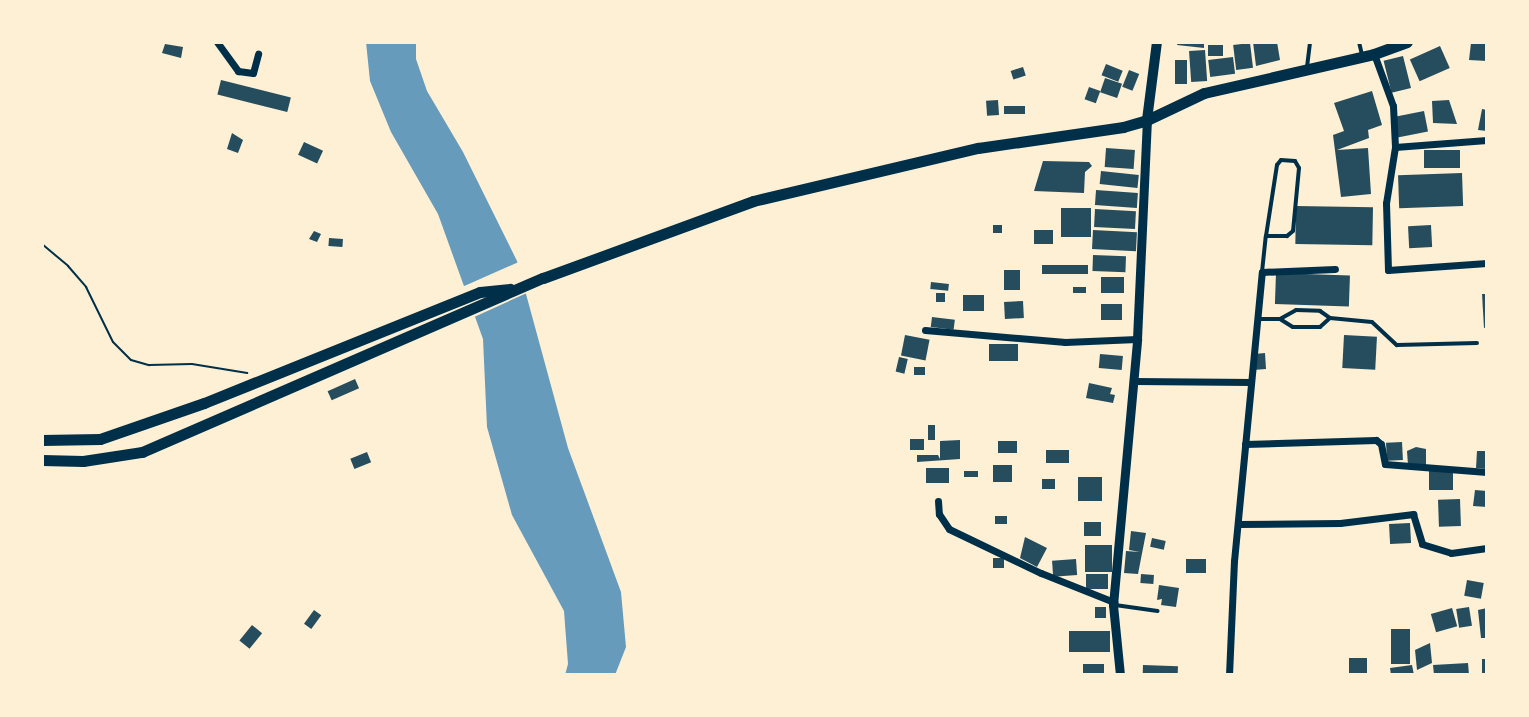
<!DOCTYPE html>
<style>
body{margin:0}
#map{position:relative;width:1529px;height:717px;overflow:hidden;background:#fdf0d5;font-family:Bitter,serif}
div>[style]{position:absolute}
.water>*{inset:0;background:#669bbc}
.pier>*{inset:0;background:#fdf0d5}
.building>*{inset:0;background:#264d5e;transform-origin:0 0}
.path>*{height:2px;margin:-1px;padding:0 1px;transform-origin:1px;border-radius:1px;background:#003049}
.service>*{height:4px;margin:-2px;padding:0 2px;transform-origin:2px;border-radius:2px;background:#003049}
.minor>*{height:7px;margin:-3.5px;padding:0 3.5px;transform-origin:3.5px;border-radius:3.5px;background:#003049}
.tertiary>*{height:9px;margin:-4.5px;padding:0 4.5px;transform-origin:4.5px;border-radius:4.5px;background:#003049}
.secondary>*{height:10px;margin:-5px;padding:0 5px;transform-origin:5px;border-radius:5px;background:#003049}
.primary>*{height:11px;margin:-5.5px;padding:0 5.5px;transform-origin:5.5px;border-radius:5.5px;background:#003049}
span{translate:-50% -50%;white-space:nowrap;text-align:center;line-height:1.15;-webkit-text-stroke:8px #fdf0d5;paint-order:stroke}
.frame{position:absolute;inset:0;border:44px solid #fdf0d5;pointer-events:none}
</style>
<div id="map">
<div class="water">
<div style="clip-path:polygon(366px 42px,416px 42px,416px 59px,427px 91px,463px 152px,517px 261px,568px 448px,621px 592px,626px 647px,615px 675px,565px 675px,568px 664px,564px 611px,512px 515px,487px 427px,483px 339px,438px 214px,391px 132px,370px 81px)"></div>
</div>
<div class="pier">
<div style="clip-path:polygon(521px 261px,529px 292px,472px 318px,462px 287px)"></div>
</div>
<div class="building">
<div style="clip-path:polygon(1178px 42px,1204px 42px,1204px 48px,1177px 45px)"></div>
<div style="clip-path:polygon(1253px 42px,1277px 42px,1280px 60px,1256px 66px)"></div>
<div style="clip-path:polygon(1484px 42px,1487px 42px,1487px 61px,1469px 60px,1471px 43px)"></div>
<div style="left:1250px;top:43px;width:25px;height:17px;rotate:83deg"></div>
<div style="clip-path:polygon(165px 44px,183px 47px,181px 58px,162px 53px)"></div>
<div style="left:1223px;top:45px;width:11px;height:15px;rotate:90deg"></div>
<div style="left:1440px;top:46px;width:24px;height:33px;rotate:66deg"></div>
<div style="left:1205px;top:50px;width:31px;height:16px;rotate:86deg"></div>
<div style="left:1403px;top:56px;width:33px;height:20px;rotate:76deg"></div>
<div style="left:1233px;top:57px;width:17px;height:25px;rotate:83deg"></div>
<div style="left:1175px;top:60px;width:12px;height:24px"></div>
<div style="left:1106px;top:64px;width:18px;height:12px;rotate:22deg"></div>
<div style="left:1023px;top:67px;width:9px;height:13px;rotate:72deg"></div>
<div style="left:1129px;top:70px;width:11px;height:18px;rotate:22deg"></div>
<div style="left:1105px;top:78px;width:18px;height:15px;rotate:19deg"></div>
<div style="left:221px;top:80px;width:72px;height:15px;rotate:14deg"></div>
<div style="left:1089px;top:87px;width:12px;height:13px;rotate:20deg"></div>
<div style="clip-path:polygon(1372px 91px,1382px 125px,1368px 130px,1369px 138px,1337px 150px,1368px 148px,1371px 194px,1341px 197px,1333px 135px,1344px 131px,1334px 103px)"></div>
<div style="left:998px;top:100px;width:15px;height:12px;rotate:86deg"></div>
<div style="clip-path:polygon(1449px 100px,1457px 124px,1433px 123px,1432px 101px)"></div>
<div style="left:1004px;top:106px;width:21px;height:8px"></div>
<div style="clip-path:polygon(1482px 109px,1487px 110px,1487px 131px,1478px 130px)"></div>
<div style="left:1424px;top:111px;width:21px;height:31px;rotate:79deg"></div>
<div style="clip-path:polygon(232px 133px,243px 140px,238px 153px,227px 149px)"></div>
<div style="left:304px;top:142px;width:21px;height:14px;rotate:25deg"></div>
<div style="left:1106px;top:148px;width:29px;height:19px;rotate:4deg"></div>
<div style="left:1424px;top:150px;width:36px;height:18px"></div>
<div style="clip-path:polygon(1043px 161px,1089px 162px,1092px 166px,1085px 172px,1084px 193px,1034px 191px)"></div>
<div style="left:1101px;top:171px;width:38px;height:13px;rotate:6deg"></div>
<div style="left:1462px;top:173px;width:33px;height:64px;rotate:88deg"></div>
<div style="left:1096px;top:190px;width:42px;height:15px;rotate:4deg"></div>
<div style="left:1296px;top:206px;width:77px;height:38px;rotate:1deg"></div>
<div style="left:1091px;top:208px;width:29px;height:30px;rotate:90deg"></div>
<div style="left:1095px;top:209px;width:41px;height:18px;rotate:3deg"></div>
<div style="left:993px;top:225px;width:9px;height:8px"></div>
<div style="left:1431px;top:225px;width:22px;height:23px;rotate:87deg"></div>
<div style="left:1053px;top:230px;width:14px;height:19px;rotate:90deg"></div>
<div style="left:1093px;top:230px;width:44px;height:19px;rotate:3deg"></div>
<div style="clip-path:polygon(314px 231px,321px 234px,317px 242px,309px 239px)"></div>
<div style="left:329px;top:238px;width:14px;height:8px;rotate:4deg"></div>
<div style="left:1093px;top:255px;width:33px;height:16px;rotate:2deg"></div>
<div style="left:1088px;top:265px;width:9px;height:46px;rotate:90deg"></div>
<div style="left:1020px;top:270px;width:20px;height:16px;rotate:90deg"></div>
<div style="left:1276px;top:273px;width:74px;height:31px;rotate:2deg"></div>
<div style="left:1101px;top:277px;width:23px;height:16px"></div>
<div style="left:931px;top:282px;width:18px;height:7px;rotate:6deg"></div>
<div style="left:1073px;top:287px;width:13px;height:6px"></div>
<div style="left:936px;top:293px;width:9px;height:9px"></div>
<div style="clip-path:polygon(1482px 294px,1487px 294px,1487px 327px,1484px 328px)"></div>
<div style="left:963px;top:295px;width:21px;height:16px"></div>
<div style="left:1023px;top:301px;width:17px;height:19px;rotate:87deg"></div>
<div style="left:1101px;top:304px;width:21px;height:16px"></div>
<div style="left:932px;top:317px;width:23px;height:10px;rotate:7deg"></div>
<div style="left:905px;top:335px;width:25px;height:21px;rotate:11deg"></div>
<div style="left:1344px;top:335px;width:33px;height:33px;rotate:3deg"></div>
<div style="left:989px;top:344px;width:29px;height:17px"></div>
<div style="clip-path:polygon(1265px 353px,1266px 369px,1253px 370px,1254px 354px)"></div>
<div style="left:1100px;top:354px;width:23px;height:14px;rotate:5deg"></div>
<div style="left:899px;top:357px;width:9px;height:15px;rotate:13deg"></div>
<div style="left:914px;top:367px;width:11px;height:8px"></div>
<div style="left:355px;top:379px;width:10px;height:30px;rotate:66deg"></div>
<div style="clip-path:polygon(1089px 383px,1112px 388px,1110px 394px,1115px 395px,1113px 403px,1086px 398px)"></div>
<div style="left:928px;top:425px;width:7px;height:15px"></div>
<div style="left:910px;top:439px;width:14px;height:11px"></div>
<div style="clip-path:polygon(960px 440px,960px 459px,917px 462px,917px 455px,938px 455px,940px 459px,940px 441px)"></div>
<div style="left:1017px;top:441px;width:12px;height:19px;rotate:90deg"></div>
<div style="left:1402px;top:442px;width:18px;height:16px;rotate:87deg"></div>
<div style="clip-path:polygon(1416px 447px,1426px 449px,1426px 465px,1408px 465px,1407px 451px)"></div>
<div style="left:1046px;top:450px;width:23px;height:13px"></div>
<div style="clip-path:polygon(1477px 451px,1487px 451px,1487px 469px,1476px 468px)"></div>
<div style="left:367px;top:452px;width:11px;height:18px;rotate:68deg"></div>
<div style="left:993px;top:465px;width:19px;height:17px"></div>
<div style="left:926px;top:468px;width:23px;height:15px"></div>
<div style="left:1453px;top:469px;width:21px;height:24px;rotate:90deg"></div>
<div style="left:964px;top:471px;width:14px;height:6px"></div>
<div style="left:1078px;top:477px;width:24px;height:24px"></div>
<div style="left:1042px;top:479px;width:13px;height:10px"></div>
<div style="clip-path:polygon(1475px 490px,1487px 491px,1487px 507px,1473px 506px)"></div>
<div style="left:1460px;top:499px;width:27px;height:22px;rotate:88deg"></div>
<div style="left:995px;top:516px;width:12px;height:8px"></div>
<div style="left:1084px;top:522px;width:17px;height:14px"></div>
<div style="left:1410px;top:523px;width:20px;height:21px;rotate:87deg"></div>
<div style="clip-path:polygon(1131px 531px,1146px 533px,1138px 574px,1124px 573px,1126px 551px,1140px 552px,1129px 550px)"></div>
<div style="clip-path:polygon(1025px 537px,1047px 548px,1037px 567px,1020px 558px)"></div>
<div style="left:1152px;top:538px;width:14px;height:9px;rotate:12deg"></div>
<div style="left:1112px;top:545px;width:27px;height:27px;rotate:90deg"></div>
<div style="left:993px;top:558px;width:11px;height:10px"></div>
<div style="left:1076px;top:559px;width:16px;height:24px;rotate:86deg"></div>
<div style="left:1186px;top:559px;width:20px;height:14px"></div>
<div style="left:1108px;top:574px;width:15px;height:22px;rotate:90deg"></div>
<div style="left:1141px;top:574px;width:13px;height:9px;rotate:4deg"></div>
<div style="left:1467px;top:580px;width:17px;height:16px;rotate:10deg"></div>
<div style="clip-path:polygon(1159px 585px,1179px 588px,1176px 607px,1161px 605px,1162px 599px,1157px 600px)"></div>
<div style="left:1106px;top:607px;width:11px;height:11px;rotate:90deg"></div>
<div style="left:1469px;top:607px;width:19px;height:13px;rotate:81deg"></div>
<div style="left:1452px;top:608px;width:19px;height:22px;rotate:74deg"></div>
<div style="clip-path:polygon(1487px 608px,1487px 638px,1481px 638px,1478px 610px)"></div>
<div style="left:314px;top:610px;width:9px;height:17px;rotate:36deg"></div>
<div style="left:252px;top:625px;width:13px;height:20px;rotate:39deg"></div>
<div style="left:1391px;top:629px;width:19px;height:35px"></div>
<div style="left:1110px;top:631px;width:21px;height:41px;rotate:90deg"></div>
<div style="clip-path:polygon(1430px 643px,1432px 663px,1417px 670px,1415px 650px)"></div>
<div style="left:1349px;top:658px;width:18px;height:15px"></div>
<div style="left:1482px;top:659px;width:5px;height:16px"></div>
<div style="clip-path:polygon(1468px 663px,1469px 675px,1434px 675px,1433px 665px)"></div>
<div style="left:1083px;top:664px;width:21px;height:11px"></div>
<div style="left:1143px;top:665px;width:35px;height:10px;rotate:2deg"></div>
<div style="clip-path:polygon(1412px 665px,1414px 675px,1391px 675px,1390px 668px)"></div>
</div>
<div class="path">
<div style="left:42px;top:244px;width:34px;rotate:40deg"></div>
<div style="left:68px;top:266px;width:28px;rotate:49deg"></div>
<div style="left:86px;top:287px;width:61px;rotate:63.9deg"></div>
<div style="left:113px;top:342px;width:25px;rotate:45deg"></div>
<div style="left:131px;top:360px;width:19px;rotate:16deg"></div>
<div style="left:149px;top:365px;width:43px;rotate:-1.3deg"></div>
<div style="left:192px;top:364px;width:56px;rotate:9.3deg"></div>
</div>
<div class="service">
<div style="left:1359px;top:42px;width:13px;rotate:77deg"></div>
<div style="left:1307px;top:67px;width:25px;rotate:-83deg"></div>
<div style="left:1262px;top:272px;width:36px;rotate:-84deg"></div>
<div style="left:1266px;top:236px;width:72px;rotate:-81.2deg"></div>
<div style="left:1277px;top:165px;width:6px;rotate:-51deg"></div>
<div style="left:1281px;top:160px;width:14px;rotate:4deg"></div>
<div style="left:1295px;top:161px;width:8px;rotate:60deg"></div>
<div style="left:1299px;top:168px;width:63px;rotate:95.4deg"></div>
<div style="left:1293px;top:231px;width:8px;rotate:140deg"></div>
<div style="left:1287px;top:236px;width:21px;rotate:180deg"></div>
<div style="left:1258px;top:319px;width:22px"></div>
<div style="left:1280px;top:319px;width:15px;rotate:32deg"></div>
<div style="left:1293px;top:327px;width:27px"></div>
<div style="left:1320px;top:327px;width:13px;rotate:-42deg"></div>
<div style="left:1280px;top:319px;width:18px;rotate:-29deg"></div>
<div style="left:1296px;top:310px;width:24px;rotate:2deg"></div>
<div style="left:1320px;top:311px;width:12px;rotate:35deg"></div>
<div style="left:1330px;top:318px;width:42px;rotate:5.4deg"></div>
<div style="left:1372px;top:322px;width:34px;rotate:43deg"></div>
<div style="left:1397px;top:345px;width:80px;rotate:-1.4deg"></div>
<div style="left:1115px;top:605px;width:43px;rotate:7.9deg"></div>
</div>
<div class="minor">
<div style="left:217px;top:42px;width:36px;rotate:54deg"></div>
<div style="left:238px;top:71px;width:15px;rotate:8deg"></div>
<div style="left:253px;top:73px;width:20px;rotate:-75deg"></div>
<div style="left:1374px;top:54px;width:55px;rotate:69.9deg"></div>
<div style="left:1393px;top:106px;width:41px;rotate:87.2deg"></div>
<div style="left:1395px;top:147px;width:57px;rotate:99.1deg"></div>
<div style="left:1386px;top:203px;width:67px;rotate:88.3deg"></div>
<div style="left:1388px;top:270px;width:99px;rotate:-4deg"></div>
<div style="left:1395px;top:147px;width:92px;rotate:-4.4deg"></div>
<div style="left:925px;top:330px;width:141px;rotate:4.9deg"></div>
<div style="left:1065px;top:342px;width:72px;rotate:-2.4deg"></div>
<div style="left:1134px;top:381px;width:117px;rotate:0.5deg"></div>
<div style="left:1245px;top:444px;width:131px;rotate:-1.7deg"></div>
<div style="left:1376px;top:440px;width:6px;rotate:39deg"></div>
<div style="left:1381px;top:444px;width:20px;rotate:79deg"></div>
<div style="left:1385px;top:464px;width:102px;rotate:4.5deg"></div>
<div style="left:938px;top:501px;width:13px;rotate:86deg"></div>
<div style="left:939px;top:514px;width:18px;rotate:56deg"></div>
<div style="left:949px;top:529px;width:102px;rotate:25.6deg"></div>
<div style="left:1041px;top:573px;width:79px;rotate:21.7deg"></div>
<div style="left:1238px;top:524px;width:102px;rotate:-0.6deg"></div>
<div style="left:1340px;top:523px;width:74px;rotate:-7deg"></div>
<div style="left:1413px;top:514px;width:31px;rotate:73deg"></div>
<div style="left:1422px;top:544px;width:30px;rotate:17deg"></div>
<div style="left:1451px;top:553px;width:36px;rotate:-8deg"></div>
<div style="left:1229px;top:675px;width:114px;rotate:-87.5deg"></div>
<div style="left:1234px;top:561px;width:290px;rotate:-84.5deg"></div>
<div style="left:1262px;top:272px;width:73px;rotate:-2.4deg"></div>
</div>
<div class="tertiary">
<div style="left:1120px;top:675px;width:70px;rotate:-95.7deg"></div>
<div style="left:1113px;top:605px;width:267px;rotate:-84.8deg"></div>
<div style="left:1137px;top:339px;width:219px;rotate:-87.4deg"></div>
</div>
<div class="secondary">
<div style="left:1147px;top:120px;width:79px;rotate:-82.7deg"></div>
</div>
<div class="primary">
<div style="left:42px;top:440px;width:58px;rotate:-1deg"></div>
<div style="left:100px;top:439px;width:110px;rotate:-19.1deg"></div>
<div style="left:204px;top:403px;width:297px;rotate:-21.9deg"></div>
<div style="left:480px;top:292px;width:30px;rotate:-6deg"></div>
<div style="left:42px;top:460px;width:41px;rotate:1.4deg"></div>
<div style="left:83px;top:461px;width:60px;rotate:-8.7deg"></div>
<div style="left:142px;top:452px;width:437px;rotate:-23.5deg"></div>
<div style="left:543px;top:278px;width:224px;rotate:-20.1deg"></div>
<div style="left:753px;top:201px;width:231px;rotate:-13.3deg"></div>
<div style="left:978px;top:148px;width:147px;rotate:-8.2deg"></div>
<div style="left:1123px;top:127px;width:25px;rotate:-16deg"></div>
<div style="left:1147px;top:120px;width:63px;rotate:-25.3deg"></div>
<div style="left:1204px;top:93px;width:174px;rotate:-12.9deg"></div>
<div style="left:1374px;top:54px;width:35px;rotate:-20deg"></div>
</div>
<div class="frame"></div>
</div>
